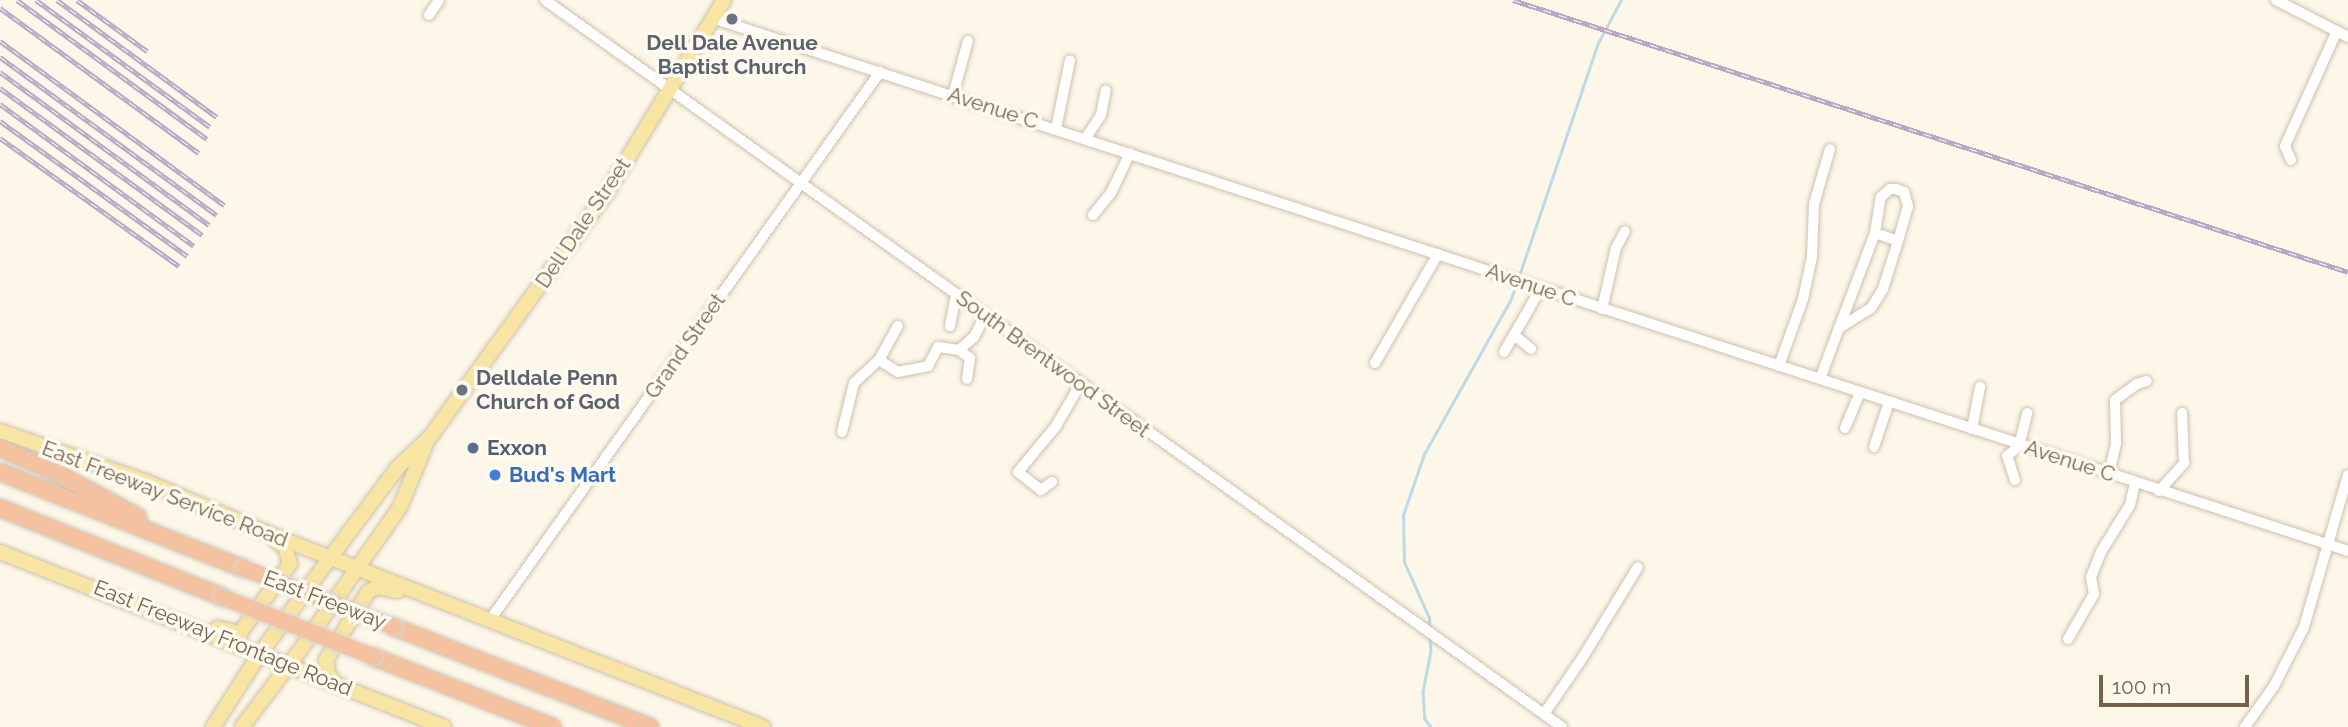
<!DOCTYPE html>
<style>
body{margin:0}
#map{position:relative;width:2348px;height:727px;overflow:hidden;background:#fcf7e8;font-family:Raleway,sans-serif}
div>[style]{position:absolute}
.stream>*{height:2.5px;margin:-1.25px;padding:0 1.25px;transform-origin:1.25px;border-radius:1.25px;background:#bddae5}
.roads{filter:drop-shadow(0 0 2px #cec0ae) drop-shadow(0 0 2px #cec0ae)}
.minor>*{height:10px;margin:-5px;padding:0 5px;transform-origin:5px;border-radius:5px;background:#fff}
.major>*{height:14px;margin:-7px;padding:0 7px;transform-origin:7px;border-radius:7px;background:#f8e4a3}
.highway>*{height:16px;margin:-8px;padding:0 8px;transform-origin:8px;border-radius:8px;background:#f4c2a1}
.rail>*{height:5px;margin-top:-2.5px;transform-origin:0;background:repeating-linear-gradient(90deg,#fefaef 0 8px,#bca6c6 0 16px);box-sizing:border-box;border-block:2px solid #bca6c6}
.bridges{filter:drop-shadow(0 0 2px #dbd6d0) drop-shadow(0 0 2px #dbd6d0)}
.highway-bridge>*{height:16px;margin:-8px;padding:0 8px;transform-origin:8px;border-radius:8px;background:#f4c2a1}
.dots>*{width:19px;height:19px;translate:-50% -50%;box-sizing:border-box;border:4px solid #fefaef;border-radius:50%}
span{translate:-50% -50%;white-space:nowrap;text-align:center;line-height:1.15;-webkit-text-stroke:7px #fefaef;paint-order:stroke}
.worship-label{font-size:21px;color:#5b616d;font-weight:700}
.left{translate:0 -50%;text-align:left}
.street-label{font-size:21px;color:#76614c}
.service-label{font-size:21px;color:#4e5e75;font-weight:700}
.shop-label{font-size:21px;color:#366cbe;font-weight:700}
.scale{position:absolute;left:2099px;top:675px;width:150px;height:32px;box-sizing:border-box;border:4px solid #76614c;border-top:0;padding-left:9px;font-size:21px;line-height:24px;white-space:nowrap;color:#76614c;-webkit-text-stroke:5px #fefaef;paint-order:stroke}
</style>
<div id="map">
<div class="stream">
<div style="left:1518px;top:279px;width:249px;rotate:-71.3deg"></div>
<div style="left:1598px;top:43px;width:49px;rotate:-61.9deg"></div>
<div style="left:1429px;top:628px;width:10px;rotate:-90deg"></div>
<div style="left:1429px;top:618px;width:61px;rotate:-114.1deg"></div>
<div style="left:1404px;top:562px;width:47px;rotate:-91.2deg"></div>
<div style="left:1403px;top:515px;width:65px;rotate:-71deg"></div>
<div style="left:1424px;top:454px;width:176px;rotate:-60.7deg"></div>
<div style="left:1510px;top:301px;width:17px;rotate:-69deg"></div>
<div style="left:1430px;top:638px;width:13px;rotate:86deg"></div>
<div style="left:1431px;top:651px;width:42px;rotate:101deg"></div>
<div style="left:1423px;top:692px;width:27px;rotate:86deg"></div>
<div style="left:1425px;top:719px;width:10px;rotate:53deg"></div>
</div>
<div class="roads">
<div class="minor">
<div style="left:545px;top:0;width:1250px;rotate:35.56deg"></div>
<div style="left:2276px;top:0;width:81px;rotate:27.2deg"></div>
<div style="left:429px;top:15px;width:18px;rotate:-56deg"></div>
<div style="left:715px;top:19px;width:1717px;rotate:18.04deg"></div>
<div style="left:953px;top:95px;width:56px;rotate:-74.5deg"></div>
<div style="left:1056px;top:129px;width:70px;rotate:-78.5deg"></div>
<div style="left:1085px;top:139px;width:29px;rotate:-56deg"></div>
<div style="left:1101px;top:115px;width:25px;rotate:-79deg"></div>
<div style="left:2291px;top:160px;width:15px;rotate:-113deg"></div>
<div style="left:2285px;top:146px;width:126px;rotate:-65.7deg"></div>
<div style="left:1093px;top:215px;width:28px;rotate:-51deg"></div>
<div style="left:1111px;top:193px;width:44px;rotate:-64.6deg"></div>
<div style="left:1875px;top:233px;width:36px;rotate:-81deg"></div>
<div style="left:1881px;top:197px;width:12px;rotate:-42deg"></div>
<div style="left:1890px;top:189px;width:6px"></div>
<div style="left:1896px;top:189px;width:9px;rotate:21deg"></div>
<div style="left:1904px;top:192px;width:15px;rotate:74deg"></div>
<div style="left:1908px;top:206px;width:36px;rotate:106deg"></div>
<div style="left:1602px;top:309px;width:63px;rotate:-77.1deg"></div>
<div style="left:1616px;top:248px;width:19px;rotate:-62deg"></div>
<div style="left:950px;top:326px;width:33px;rotate:-79deg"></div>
<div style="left:1514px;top:335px;width:22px;rotate:39deg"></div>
<div style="left:959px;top:350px;width:20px;rotate:-41deg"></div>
<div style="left:974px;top:337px;width:25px;rotate:-63deg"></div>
<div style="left:1504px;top:352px;width:74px;rotate:-60deg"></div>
<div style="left:879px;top:360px;width:22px;rotate:32deg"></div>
<div style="left:898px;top:372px;width:31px;rotate:-11deg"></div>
<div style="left:928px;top:366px;width:21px;rotate:-62deg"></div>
<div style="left:938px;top:347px;width:21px;rotate:8deg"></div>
<div style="left:959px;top:350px;width:14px;rotate:36deg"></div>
<div style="left:970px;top:358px;width:21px;rotate:98deg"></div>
<div style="left:1375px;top:363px;width:126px;rotate:-60deg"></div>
<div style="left:1779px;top:366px;width:71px;rotate:-70.3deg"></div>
<div style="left:1803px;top:299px;width:43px;rotate:-77.9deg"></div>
<div style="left:1812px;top:257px;width:53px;rotate:-87.8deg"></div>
<div style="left:1814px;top:204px;width:57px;rotate:-73.8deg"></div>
<div style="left:1820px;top:379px;width:54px;rotate:-69.6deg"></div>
<div style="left:1839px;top:328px;width:102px;rotate:-69.2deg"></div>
<div style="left:1875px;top:233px;width:24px;rotate:19deg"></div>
<div style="left:1898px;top:241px;width:50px;rotate:107.4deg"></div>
<div style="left:1883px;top:289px;width:22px;rotate:122deg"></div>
<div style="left:1871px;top:308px;width:38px;rotate:148deg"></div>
<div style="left:1845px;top:428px;width:38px;rotate:-67deg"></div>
<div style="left:1972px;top:429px;width:43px;rotate:-79.2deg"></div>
<div style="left:842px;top:432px;width:50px;rotate:-76.2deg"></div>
<div style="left:854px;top:383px;width:34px;rotate:-43deg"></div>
<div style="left:879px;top:360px;width:39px;rotate:-61deg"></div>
<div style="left:1874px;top:447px;width:47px;rotate:-71.6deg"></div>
<div style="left:2109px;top:474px;width:31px;rotate:-77deg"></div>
<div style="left:2116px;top:444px;width:44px;rotate:-91.3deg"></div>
<div style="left:2115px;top:400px;width:27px;rotate:-36deg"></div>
<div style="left:2137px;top:384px;width:10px;rotate:-17deg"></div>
<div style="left:2015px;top:480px;width:25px;rotate:-108deg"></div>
<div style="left:2007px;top:456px;width:16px;rotate:-40deg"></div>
<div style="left:2019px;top:446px;width:34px;rotate:-76deg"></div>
<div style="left:1052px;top:482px;width:14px;rotate:144deg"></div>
<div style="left:1041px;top:490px;width:29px;rotate:-142deg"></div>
<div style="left:1018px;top:472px;width:60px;rotate:-50.4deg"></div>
<div style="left:1056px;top:426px;width:50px;rotate:-59.8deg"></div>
<div style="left:2159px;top:491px;width:38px;rotate:-48deg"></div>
<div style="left:2184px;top:463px;width:50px;rotate:-92.3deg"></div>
<div style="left:490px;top:620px;width:673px;rotate:-54.56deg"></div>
<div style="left:2068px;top:639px;width:52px;rotate:-60deg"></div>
<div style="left:2094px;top:594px;width:17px;rotate:-100deg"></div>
<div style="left:2091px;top:577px;width:27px;rotate:-68deg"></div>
<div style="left:2101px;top:552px;width:55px;rotate:-58.3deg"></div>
<div style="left:2130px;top:505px;width:23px;rotate:-77deg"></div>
<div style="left:1544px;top:714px;width:69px;rotate:-55.6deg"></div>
<div style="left:1583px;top:657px;width:105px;rotate:-58.6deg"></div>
<div style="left:2245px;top:727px;width:50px;rotate:-54.7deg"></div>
<div style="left:2274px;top:686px;width:66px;rotate:-63deg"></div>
<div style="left:2304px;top:627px;width:158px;rotate:-73.9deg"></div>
</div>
<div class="major">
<div style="left:0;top:431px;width:156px;rotate:19.1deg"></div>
<div style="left:147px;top:482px;width:125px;rotate:23.1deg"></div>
<div style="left:262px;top:531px;width:538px;rotate:21.37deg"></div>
<div style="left:0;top:552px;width:477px;rotate:21.5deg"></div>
<div style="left:217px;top:628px;width:24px;rotate:12deg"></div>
<div style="left:240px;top:633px;width:85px;rotate:-54.1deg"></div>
<div style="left:290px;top:564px;width:18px;rotate:-106deg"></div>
<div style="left:285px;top:547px;width:11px;rotate:-146deg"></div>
<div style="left:334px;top:682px;width:11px;rotate:-124deg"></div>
<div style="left:328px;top:673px;width:13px;rotate:-99deg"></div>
<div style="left:326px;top:660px;width:80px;rotate:-58.3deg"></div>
<div style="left:368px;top:592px;width:10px;rotate:-29deg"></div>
<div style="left:377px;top:587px;width:21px;rotate:11deg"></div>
<div style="left:213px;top:727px;width:85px;rotate:-57.4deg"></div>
<div style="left:259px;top:655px;width:120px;rotate:-53.8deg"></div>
<div style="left:330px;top:558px;width:114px;rotate:-53.2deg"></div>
<div style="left:398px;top:467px;width:44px;rotate:-43.2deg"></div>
<div style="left:430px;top:437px;width:300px;rotate:-54.1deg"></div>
<div style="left:606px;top:194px;width:227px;rotate:-58.7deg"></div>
<div style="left:242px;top:727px;width:101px;rotate:-53deg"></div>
<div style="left:303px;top:646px;width:169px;rotate:-55.1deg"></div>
<div style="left:400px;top:507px;width:68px;rotate:-67.6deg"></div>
</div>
<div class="highway">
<div style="left:0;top:448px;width:58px;rotate:23.5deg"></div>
<div style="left:53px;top:471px;width:97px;rotate:28.4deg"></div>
<div style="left:0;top:472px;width:261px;rotate:21.6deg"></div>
<div style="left:0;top:508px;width:239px;rotate:21.8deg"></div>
<div style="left:394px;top:627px;width:275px;rotate:21.3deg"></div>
<div style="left:374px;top:657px;width:192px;rotate:21.4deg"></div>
</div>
</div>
<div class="rail">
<div style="left:17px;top:0;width:235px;rotate:36.2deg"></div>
<div style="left:36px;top:0;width:215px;rotate:36.1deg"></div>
<div style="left:57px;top:0;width:198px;rotate:36.2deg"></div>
<div style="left:77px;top:0;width:87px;rotate:36.1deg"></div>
<div style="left:1513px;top:0;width:878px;rotate:18.04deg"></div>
<div style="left:0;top:8px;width:246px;rotate:36.1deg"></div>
<div style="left:0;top:41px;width:278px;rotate:36.2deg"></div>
<div style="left:0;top:57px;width:268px;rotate:36.1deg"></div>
<div style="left:0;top:72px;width:259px;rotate:36.2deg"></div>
<div style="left:0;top:88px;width:250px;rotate:36deg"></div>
<div style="left:0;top:104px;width:240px;rotate:36.2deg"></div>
<div style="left:0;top:121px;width:231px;rotate:35.8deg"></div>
<div style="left:0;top:138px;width:220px;rotate:35.6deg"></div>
</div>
<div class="bridges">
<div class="highway-bridge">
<div style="left:243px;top:568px;width:162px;rotate:21.3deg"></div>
<div style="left:222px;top:597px;width:163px;rotate:21.5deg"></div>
</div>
</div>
<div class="dots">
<div style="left:732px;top:19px;background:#6b7280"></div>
<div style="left:462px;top:390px;background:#6b7280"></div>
<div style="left:473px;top:448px;background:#5c6f8a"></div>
<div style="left:495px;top:475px;background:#3f7fe0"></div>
</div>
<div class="worship-label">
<span style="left:732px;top:55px">Dell Dale Avenue<br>Baptist Church</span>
<span class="left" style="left:476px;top:390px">Delldale Penn<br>Church of God</span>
</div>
<div class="street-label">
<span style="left:993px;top:108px;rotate:18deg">Avenue C</span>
<span style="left:583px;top:223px;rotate:-56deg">Dell Dale Street</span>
<span style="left:1531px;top:285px;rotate:19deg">Avenue C</span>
<span style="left:685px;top:346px;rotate:-55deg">Grand Street</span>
<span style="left:1053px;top:364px;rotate:36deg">South Brentwood Street</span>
<span style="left:2070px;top:461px;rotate:18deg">Avenue C</span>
<span style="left:165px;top:494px;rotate:21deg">East Freeway Service Road</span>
<span style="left:325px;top:600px;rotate:21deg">East Freeway</span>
<span style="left:223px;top:638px;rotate:22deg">East Freeway Frontage Road</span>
</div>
<div class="service-label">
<span class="left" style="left:487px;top:448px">Exxon</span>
</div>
<div class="shop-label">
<span class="left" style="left:509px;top:475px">Bud's Mart</span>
</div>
<div class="scale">100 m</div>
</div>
